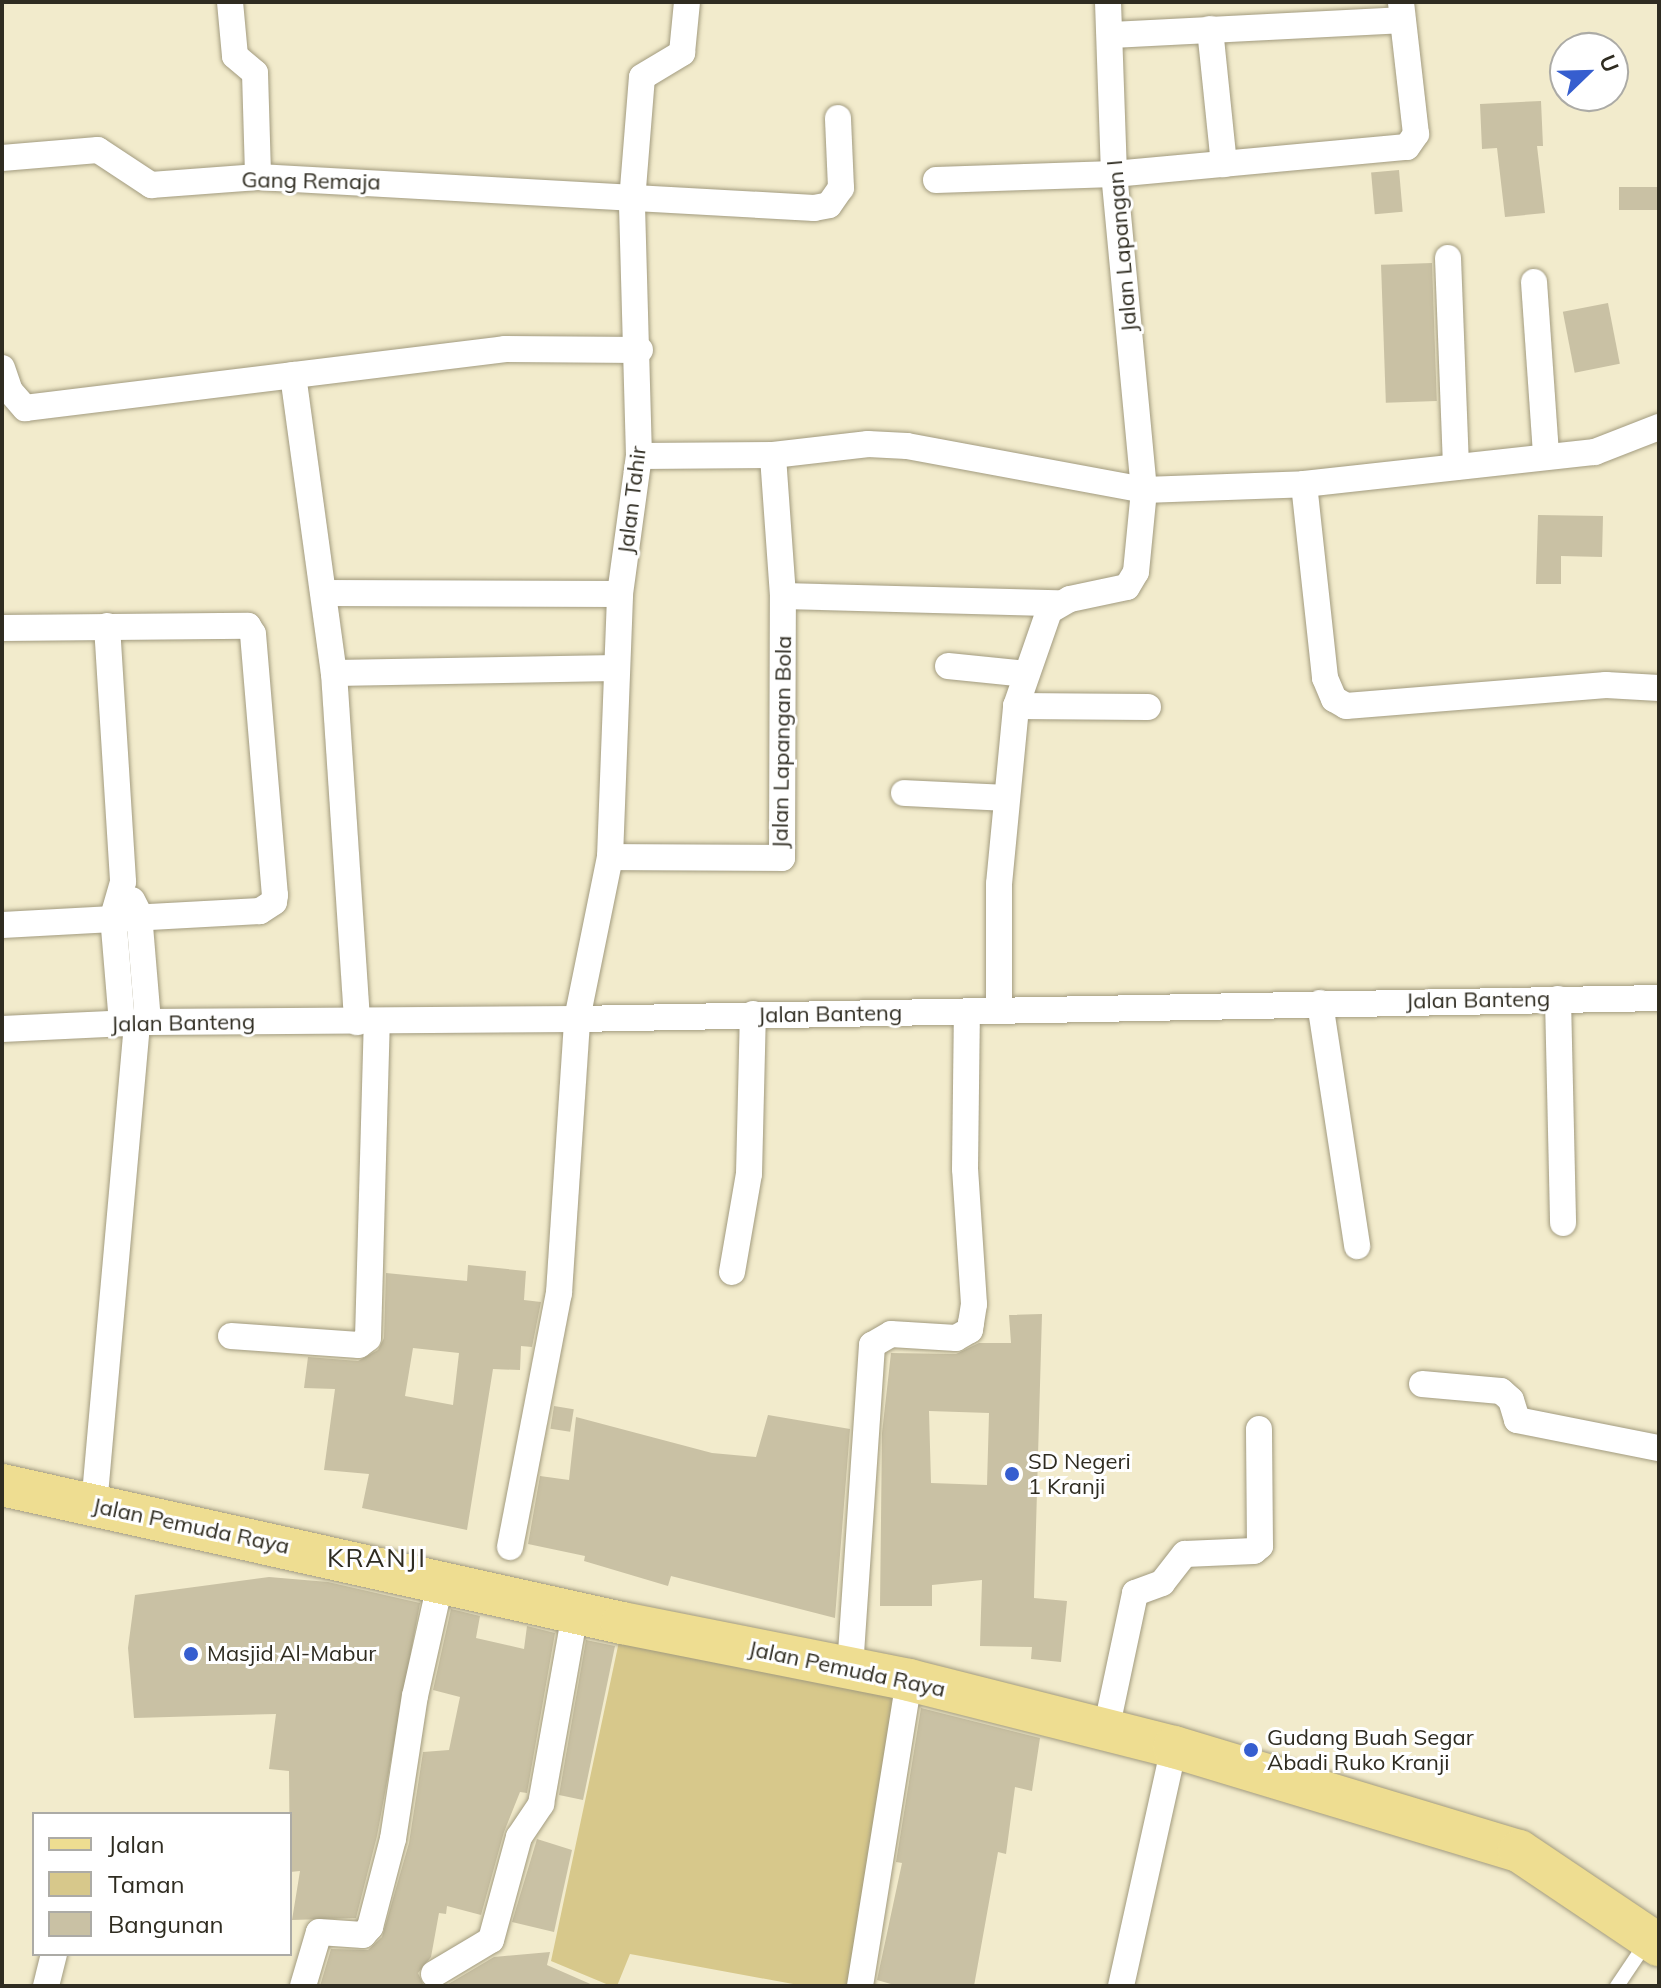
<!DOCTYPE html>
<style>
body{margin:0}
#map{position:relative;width:1661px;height:1988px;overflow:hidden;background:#f2ebcc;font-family:Mulish,sans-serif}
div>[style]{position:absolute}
.green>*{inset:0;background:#d7c88b}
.building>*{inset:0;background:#c9c1a4;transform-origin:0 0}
.roads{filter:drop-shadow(0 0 2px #a29b7f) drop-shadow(0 0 2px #a29b7f)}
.service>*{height:14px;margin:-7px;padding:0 7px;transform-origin:7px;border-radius:7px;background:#fff}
.minor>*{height:26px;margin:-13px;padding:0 13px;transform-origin:13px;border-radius:13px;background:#fff}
.primary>*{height:42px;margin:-21px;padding:0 21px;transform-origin:21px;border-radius:21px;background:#eedd91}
.dots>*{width:22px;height:22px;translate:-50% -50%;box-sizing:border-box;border:4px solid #fff;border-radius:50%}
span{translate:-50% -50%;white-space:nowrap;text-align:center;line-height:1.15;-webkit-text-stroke:6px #fff;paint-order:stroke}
.street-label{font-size:22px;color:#2f2c21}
.poi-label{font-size:22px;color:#2f2c21}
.left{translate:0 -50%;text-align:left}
.quarter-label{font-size:26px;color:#2f2c21;letter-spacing:2px}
.frame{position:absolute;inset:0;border:4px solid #2f2c21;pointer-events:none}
.legend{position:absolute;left:32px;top:1812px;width:260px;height:144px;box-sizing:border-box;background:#fff;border:2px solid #acaba6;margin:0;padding:10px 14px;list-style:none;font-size:24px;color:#2f2c21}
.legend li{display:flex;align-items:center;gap:16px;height:40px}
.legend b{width:40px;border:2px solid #acaba6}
.north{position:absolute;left:1549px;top:32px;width:80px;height:80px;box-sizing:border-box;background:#fff;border:2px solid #acaba6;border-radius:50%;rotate:67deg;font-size:22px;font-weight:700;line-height:32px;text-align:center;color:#2f2c21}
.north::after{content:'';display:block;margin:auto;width:28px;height:36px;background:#365ecf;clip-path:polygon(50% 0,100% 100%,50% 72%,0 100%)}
</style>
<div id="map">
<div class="green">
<div style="clip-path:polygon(621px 1632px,899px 1689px,850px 1986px,804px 1986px,630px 1954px,617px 1986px,611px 1986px,551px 1961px)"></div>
</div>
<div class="building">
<div style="clip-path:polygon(1541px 101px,1543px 146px,1537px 146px,1545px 213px,1505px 217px,1497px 148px,1482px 149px,1480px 104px)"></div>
<div style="left:1399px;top:170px;width:42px;height:28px;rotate:85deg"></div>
<div style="left:1659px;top:187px;width:23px;height:40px;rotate:90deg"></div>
<div style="left:1432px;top:263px;width:138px;height:51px;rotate:88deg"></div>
<div style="left:1608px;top:303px;width:62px;height:46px;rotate:79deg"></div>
<div style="clip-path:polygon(1538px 515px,1603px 516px,1602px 557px,1561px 556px,1561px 584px,1536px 584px)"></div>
<div style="clip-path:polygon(evenodd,468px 1265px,526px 1271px,524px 1300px,541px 1302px,532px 1347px,521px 1346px,520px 1370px,493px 1369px,467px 1530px,362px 1508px,369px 1474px,324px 1470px,335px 1389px,304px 1388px,308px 1357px,358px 1361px,378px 1350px,384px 1338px,386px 1273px,467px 1281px,468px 1265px,413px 1348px,459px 1353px,453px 1405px,405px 1396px,413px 1348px)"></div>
<div style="clip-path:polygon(evenodd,1042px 1314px,1034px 1598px,1067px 1601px,1061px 1662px,1031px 1659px,1032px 1647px,980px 1646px,982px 1580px,932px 1585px,932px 1606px,880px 1606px,882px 1433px,891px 1353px,956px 1354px,979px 1343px,1011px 1343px,1009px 1315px,1042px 1314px,929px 1411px,989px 1413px,987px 1485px,931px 1483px,929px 1411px)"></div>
<div style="left:554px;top:1406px;width:20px;height:23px;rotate:9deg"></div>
<div style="clip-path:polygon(768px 1415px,850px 1429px,835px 1618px,671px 1576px,668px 1586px,584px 1561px,585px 1556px,528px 1544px,540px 1476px,569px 1480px,576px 1417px,712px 1453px,756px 1457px)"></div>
<div style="clip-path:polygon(269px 1577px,328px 1582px,420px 1603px,377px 1836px,356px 1918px,292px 1920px,300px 1871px,290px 1872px,289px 1771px,269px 1769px,276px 1714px,134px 1718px,128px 1648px,135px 1595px)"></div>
<div style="clip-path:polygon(451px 1609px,480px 1616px,476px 1638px,524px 1649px,527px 1626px,555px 1633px,527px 1793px,520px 1792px,504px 1832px,481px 1915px,447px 1906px,446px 1914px,439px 1913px,431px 1957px,418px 1973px,424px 1986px,320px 1986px,331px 1949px,368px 1950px,382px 1937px,409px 1843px,423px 1752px,449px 1750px,460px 1697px,433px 1690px)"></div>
<div style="clip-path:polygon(586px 1640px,615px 1646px,583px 1800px,559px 1795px)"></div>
<div style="clip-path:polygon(921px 1708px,1040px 1738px,1032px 1791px,1015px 1787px,1006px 1854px,998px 1852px,974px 1986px,898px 1986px,877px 1980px,902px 1863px,896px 1862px)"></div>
<div style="clip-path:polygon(537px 1839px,572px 1850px,554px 1932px,512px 1922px)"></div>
<div style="clip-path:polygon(550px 1952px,547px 1965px,595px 1986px,445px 1986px,494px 1957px)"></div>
</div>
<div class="roads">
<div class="service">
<div style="left:1617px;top:1986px;width:55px;rotate:-56deg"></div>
</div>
<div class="minor">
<div style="left:230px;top:2px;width:54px;rotate:84.7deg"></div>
<div style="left:235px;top:56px;width:26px;rotate:40deg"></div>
<div style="left:255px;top:73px;width:104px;rotate:88.3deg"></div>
<div style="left:1210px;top:29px;width:136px;rotate:84.1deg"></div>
<div style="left:1110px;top:35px;width:292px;rotate:-2.9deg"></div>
<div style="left:2px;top:158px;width:96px;rotate:-4.8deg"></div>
<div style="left:98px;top:150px;width:64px;rotate:33.4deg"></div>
<div style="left:151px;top:185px;width:107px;rotate:-4.3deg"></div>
<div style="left:258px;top:177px;width:557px;rotate:3.19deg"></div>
<div style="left:814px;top:208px;width:15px;rotate:-11deg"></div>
<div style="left:829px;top:205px;width:21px;rotate:-55deg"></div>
<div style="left:841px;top:188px;width:70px;rotate:-92.5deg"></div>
<div style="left:936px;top:180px;width:178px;rotate:-1.9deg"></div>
<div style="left:1114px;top:174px;width:294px;rotate:-5.3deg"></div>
<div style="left:1407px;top:147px;width:16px;rotate:-55deg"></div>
<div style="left:1416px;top:134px;width:133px;rotate:-96.5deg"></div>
<div style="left:1448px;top:258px;width:209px;rotate:87.8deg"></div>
<div style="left:1534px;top:282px;width:173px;rotate:86deg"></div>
<div style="left:2px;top:368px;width:24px;rotate:71deg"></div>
<div style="left:10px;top:391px;width:23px;rotate:49deg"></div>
<div style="left:25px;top:408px;width:484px;rotate:-7deg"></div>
<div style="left:505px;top:349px;width:135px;rotate:0.4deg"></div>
<div style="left:293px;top:375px;width:301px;rotate:82.2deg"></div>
<div style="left:334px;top:673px;width:350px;rotate:86.2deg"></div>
<div style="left:639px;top:456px;width:134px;rotate:-0.4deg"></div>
<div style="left:773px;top:455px;width:96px;rotate:-6.6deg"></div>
<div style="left:868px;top:444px;width:39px;rotate:3deg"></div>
<div style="left:907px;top:446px;width:241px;rotate:10.5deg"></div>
<div style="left:1144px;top:490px;width:160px;rotate:-2.1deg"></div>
<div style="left:1304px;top:484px;width:293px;rotate:-6.3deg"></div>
<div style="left:1595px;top:452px;width:69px;rotate:-21.3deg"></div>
<div style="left:1304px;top:484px;width:195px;rotate:83.8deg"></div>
<div style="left:1325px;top:678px;width:23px;rotate:67deg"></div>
<div style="left:1334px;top:699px;width:14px;rotate:30deg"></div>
<div style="left:1346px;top:706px;width:261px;rotate:-4.6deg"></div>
<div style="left:1606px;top:685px;width:53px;rotate:3.2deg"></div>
<div style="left:324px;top:593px;width:296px;rotate:0.2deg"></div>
<div style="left:783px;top:596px;width:274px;rotate:1.5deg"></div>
<div style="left:107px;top:626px;width:256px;rotate:86.4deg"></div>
<div style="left:123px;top:882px;width:35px;rotate:106deg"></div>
<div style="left:113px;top:916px;width:107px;rotate:85.2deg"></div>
<div style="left:2px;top:628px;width:246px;rotate:-0.5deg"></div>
<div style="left:248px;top:626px;width:9px;rotate:58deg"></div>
<div style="left:253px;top:634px;width:262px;rotate:85.2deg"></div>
<div style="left:275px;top:895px;width:7px;rotate:98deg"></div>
<div style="left:274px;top:902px;width:17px;rotate:147deg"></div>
<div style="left:260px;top:911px;width:258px;rotate:176.9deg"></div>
<div style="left:948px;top:666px;width:79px;rotate:5.8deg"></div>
<div style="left:334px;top:673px;width:283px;rotate:-1deg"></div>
<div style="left:1016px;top:706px;width:132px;rotate:0.4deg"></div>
<div style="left:904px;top:793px;width:101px;rotate:2.8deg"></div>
<div style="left:610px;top:857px;width:172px;rotate:0.3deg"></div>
<div style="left:782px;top:858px;width:262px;rotate:-89.8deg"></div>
<div style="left:783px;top:596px;width:141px;rotate:-94.1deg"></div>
<div style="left:132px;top:900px;width:16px;rotate:63deg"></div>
<div style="left:139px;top:914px;width:108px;rotate:85.2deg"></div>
<div style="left:1558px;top:999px;width:224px;rotate:88.7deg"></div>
<div style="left:1320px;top:1003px;width:246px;rotate:81.3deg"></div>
<div style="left:999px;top:1011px;width:127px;rotate:-90deg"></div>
<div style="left:999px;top:884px;width:179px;rotate:-84.5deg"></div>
<div style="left:1016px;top:706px;width:101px;rotate:-70.8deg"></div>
<div style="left:1049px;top:611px;width:24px;rotate:-30deg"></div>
<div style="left:1070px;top:599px;width:58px;rotate:-11.9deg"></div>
<div style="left:1127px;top:587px;width:17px;rotate:-59deg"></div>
<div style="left:1136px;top:572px;width:82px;rotate:-84.4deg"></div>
<div style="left:1144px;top:490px;width:317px;rotate:-95.4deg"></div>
<div style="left:1114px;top:174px;width:172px;rotate:-92deg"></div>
<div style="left:2px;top:1029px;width:146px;rotate:-2.7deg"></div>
<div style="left:148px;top:1022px;width:429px;rotate:-0.4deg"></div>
<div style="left:577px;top:1019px;width:1082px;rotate:-1.11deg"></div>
<div style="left:732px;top:1272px;width:99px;rotate:-80.2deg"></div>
<div style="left:749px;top:1174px;width:160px;rotate:-88.6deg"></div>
<div style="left:231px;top:1336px;width:128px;rotate:4deg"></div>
<div style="left:359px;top:1345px;width:11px;rotate:-38deg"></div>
<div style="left:368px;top:1338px;width:317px;rotate:-88.4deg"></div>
<div style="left:1422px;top:1384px;width:79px;rotate:5.1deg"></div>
<div style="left:1501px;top:1391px;width:13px;rotate:42deg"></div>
<div style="left:1511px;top:1400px;width:21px;rotate:73deg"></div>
<div style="left:1517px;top:1420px;width:145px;rotate:11.2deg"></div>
<div style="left:94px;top:1506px;width:485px;rotate:-84.9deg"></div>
<div style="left:510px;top:1547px;width:259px;rotate:-79.1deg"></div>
<div style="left:559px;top:1293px;width:275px;rotate:-86.2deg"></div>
<div style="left:577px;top:1019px;width:165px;rotate:-78.5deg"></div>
<div style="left:610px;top:857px;width:263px;rotate:-87.8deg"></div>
<div style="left:620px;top:594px;width:139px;rotate:-82.2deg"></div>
<div style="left:639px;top:456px;width:255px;rotate:-91.6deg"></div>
<div style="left:632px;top:201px;width:124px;rotate:-85.4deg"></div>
<div style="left:642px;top:77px;width:47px;rotate:-31deg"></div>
<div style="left:682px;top:53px;width:51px;rotate:-84.4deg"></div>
<div style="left:850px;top:1668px;width:324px;rotate:-86.1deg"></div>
<div style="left:872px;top:1345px;width:22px;rotate:-30deg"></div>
<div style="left:891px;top:1334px;width:65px;rotate:3.5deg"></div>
<div style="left:956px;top:1338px;width:16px;rotate:-30deg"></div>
<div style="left:970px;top:1330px;width:7px;rotate:-82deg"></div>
<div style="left:971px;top:1323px;width:19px;rotate:-81deg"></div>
<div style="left:974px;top:1304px;width:135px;rotate:-93.8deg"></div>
<div style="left:965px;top:1169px;width:157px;rotate:-89.3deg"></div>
<div style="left:1106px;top:1730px;width:140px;rotate:-78deg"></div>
<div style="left:1135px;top:1593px;width:29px;rotate:-20deg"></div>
<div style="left:1162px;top:1583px;width:37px;rotate:-52deg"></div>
<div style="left:1185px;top:1554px;width:69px;rotate:-2.5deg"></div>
<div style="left:1254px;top:1551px;width:8px;rotate:-40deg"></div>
<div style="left:1260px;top:1546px;width:117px;rotate:-90.5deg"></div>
<div style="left:434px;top:1974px;width:66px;rotate:-30.8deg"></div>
<div style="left:491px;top:1940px;width:107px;rotate:-74.8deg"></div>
<div style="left:519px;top:1837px;width:40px;rotate:-56deg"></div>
<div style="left:541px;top:1804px;width:194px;rotate:-79.9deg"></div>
<div style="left:46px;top:1986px;width:33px;rotate:-76deg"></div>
<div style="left:303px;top:1986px;width:56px;rotate:-73.5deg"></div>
<div style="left:319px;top:1932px;width:44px;rotate:3.9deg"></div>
<div style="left:363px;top:1935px;width:11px;rotate:-49deg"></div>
<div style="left:370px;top:1927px;width:91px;rotate:-75.4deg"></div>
<div style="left:393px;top:1839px;width:145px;rotate:-81.3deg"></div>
<div style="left:415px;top:1696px;width:119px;rotate:-77.4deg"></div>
<div style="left:860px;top:1986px;width:310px;rotate:-80.9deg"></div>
<div style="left:1121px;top:1986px;width:245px;rotate:-77.5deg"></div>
</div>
<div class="primary">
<div style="left:2px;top:1485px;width:635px;rotate:12.55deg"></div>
<div style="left:622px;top:1623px;width:293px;rotate:11.2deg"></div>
<div style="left:909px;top:1680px;width:273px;rotate:14.2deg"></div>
<div style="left:1174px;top:1747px;width:360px;rotate:16.8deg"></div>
<div style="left:1519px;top:1851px;width:169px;rotate:33.9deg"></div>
</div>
</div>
<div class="dots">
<div style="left:1012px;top:1474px;background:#365ecf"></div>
<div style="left:191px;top:1654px;background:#365ecf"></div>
<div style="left:1251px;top:1750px;background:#365ecf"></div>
</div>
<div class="street-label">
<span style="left:311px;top:181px;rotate:1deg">Gang Remaja</span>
<span style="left:1122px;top:246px;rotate:-95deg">Jalan Lapangan I</span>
<span style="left:632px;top:500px;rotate:-83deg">Jalan Tahir</span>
<span style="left:782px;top:742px;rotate:-89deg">Jalan Lapangan Bola</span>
<span style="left:1478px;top:1000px;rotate:-1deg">Jalan Banteng</span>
<span style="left:830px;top:1014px;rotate:-1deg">Jalan Banteng</span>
<span style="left:183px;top:1023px;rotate:-1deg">Jalan Banteng</span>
<span style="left:191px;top:1526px;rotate:12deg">Jalan Pemuda Raya</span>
<span style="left:847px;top:1669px;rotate:12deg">Jalan Pemuda Raya</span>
</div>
<div class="poi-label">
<span class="left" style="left:1028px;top:1474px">SD Negeri<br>1 Kranji</span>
<span class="left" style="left:207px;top:1654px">Masjid Al-Mabur</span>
<span class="left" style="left:1267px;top:1750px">Gudang Buah Segar<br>Abadi Ruko Kranji</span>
</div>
<div class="quarter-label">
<span style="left:377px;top:1558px">KRANJI</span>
</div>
<div class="frame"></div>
<ul class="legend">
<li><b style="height:10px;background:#eedd91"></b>Jalan</li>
<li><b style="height:22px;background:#d7c88b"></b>Taman</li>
<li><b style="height:22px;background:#c9c1a4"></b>Bangunan</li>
</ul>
<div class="north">U</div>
</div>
